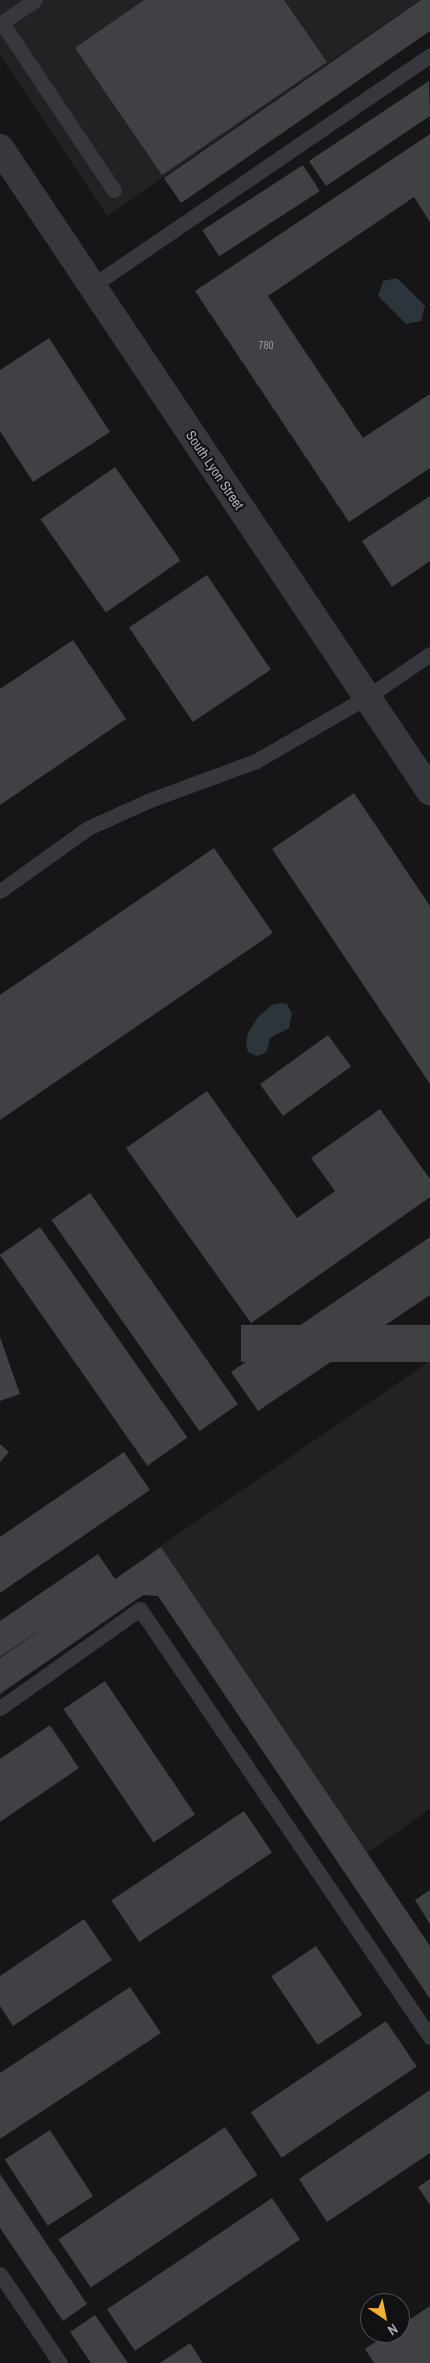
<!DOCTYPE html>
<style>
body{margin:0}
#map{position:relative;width:430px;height:2363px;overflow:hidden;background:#161618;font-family:"Archivo Narrow",sans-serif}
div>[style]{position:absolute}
.built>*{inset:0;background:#222225}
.water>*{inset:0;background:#2c353c}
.building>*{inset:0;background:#404145;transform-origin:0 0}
.service>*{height:15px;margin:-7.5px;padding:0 7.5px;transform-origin:7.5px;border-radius:7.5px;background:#37383d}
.tertiary>*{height:28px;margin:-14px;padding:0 14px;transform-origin:14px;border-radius:14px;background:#37383d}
span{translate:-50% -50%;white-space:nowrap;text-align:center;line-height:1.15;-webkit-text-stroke:4px #111113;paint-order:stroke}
.number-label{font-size:11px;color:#8e929b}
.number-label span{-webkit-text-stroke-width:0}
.street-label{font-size:14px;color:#a8adb8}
.north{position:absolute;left:360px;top:2293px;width:50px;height:50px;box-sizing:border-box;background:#111113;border:1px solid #4d4f55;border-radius:50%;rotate:146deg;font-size:14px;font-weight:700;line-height:20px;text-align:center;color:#a8adb8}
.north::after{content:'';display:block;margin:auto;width:18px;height:22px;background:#f2b134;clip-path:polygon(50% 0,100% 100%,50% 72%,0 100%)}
</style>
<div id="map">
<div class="built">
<div style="clip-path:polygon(0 0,420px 0,107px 216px,0 55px)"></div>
<div style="clip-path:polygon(430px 1361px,430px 1809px,360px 1858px,153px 1551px)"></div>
</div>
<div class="water">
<div style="clip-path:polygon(397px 278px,425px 306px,421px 321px,406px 324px,378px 296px,383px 281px)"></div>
<div style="clip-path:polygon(282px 1003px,287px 1004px,292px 1013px,289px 1028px,270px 1038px,267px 1051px,263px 1054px,257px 1056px,248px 1052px,246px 1043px,248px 1033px,258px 1017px,272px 1005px)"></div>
</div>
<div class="building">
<div style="clip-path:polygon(144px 0,284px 0,327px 62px,162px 175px,75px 48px)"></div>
<div style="clip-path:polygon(421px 0,430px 0,430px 31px,181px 203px,164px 178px)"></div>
<div style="clip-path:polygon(429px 81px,430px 116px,326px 186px,309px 161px)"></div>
<div style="clip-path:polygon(430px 134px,430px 222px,414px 197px,268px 296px,363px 438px,430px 394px,430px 468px,349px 522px,195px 291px)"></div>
<div style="left:303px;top:165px;width:31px;height:120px;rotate:57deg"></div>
<div style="clip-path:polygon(49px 338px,110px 432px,33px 482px,0 431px,0 370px)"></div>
<div style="left:115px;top:467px;width:114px;height:91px;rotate:55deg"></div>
<div style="clip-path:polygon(430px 496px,430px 561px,392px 587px,362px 541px)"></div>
<div style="left:207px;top:575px;width:114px;height:94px;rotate:56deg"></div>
<div style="clip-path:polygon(73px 640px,126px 719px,0 805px,0 689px)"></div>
<div style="clip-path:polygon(354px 793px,430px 906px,430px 1084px,272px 849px)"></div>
<div style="clip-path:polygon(214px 848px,273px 933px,0 1120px,0 995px)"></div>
<div style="left:328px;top:1035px;width:39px;height:84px;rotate:54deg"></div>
<div style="clip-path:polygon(207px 1091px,297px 1218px,335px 1191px,311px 1158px,380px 1109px,430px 1179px,430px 1197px,251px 1323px,126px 1148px)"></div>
<div style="left:90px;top:1193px;width:258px;height:47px;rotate:55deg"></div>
<div style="left:40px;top:1227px;width:257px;height:49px;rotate:55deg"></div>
<div style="clip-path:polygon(430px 1237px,430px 1295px,258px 1411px,231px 1372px)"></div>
<div style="left:430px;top:1325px;width:37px;height:189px;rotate:90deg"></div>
<div style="clip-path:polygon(0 1337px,20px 1394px,0 1401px)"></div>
<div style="clip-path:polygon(0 1444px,9px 1452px,0 1462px)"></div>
<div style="clip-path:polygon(124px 1452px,150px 1490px,0 1593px,0 1537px)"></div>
<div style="clip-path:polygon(161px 1547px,430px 1946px,430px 1999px,158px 1596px,143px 1595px,0 1694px,0 1658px,59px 1617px,0 1657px,0 1621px,98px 1554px,115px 1579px)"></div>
<div style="left:105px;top:1681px;width:161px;height:50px;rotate:56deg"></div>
<div style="clip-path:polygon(50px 1725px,79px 1768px,0 1822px,0 1759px)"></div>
<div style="left:244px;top:1811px;width:50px;height:160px;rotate:56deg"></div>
<div style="clip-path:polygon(430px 1890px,430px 1924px,415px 1900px)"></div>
<div style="clip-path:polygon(84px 1919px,112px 1960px,13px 2026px,0 2006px,0 1976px)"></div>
<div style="left:316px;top:1946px;width:83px;height:54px;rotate:56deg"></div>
<div style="clip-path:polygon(130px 1987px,161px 2033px,0 2139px,0 2073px)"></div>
<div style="left:386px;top:2021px;width:55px;height:163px;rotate:56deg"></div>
<div style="clip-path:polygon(430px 2090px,430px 2153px,327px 2222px,299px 2179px)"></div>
<div style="left:225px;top:2127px;width:58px;height:201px;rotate:56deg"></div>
<div style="left:50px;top:2130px;width:79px;height:54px;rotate:57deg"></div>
<div style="clip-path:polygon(0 2174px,87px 2304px,63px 2321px,0 2228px)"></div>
<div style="clip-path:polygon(430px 2179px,430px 2205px,418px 2187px)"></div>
<div style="left:272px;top:2198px;width:50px;height:199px;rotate:56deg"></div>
<div style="clip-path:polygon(430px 2306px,430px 2363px,374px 2363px,365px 2349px,389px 2333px,400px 2333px,400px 2326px)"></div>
<div style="clip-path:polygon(95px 2315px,128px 2363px,91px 2363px,70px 2332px)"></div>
<div style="clip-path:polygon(190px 2343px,203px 2363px,160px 2363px)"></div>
</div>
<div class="service">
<div style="left:2px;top:23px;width:201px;rotate:56.2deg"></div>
<div style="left:0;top:24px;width:42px;rotate:-34.4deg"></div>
<div style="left:92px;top:286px;width:409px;rotate:-34.3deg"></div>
<div style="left:0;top:891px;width:108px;rotate:-35.6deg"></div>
<div style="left:88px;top:828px;width:68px;rotate:-24.3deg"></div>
<div style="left:150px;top:800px;width:113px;rotate:-20.2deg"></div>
<div style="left:256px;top:761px;width:128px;rotate:-30deg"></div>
<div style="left:367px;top:697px;width:76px;rotate:-34.3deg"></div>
<div style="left:0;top:1708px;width:171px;rotate:-35.3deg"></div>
<div style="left:140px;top:1609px;width:517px;rotate:55.88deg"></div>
<div style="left:0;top:2274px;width:107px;rotate:56deg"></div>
</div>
<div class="tertiary">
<div style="left:0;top:148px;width:774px;rotate:56.23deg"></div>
</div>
<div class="number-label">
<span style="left:266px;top:345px">780</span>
</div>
<div class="street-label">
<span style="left:215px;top:470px;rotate:56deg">South Lyon Street</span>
</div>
<div class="north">N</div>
</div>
